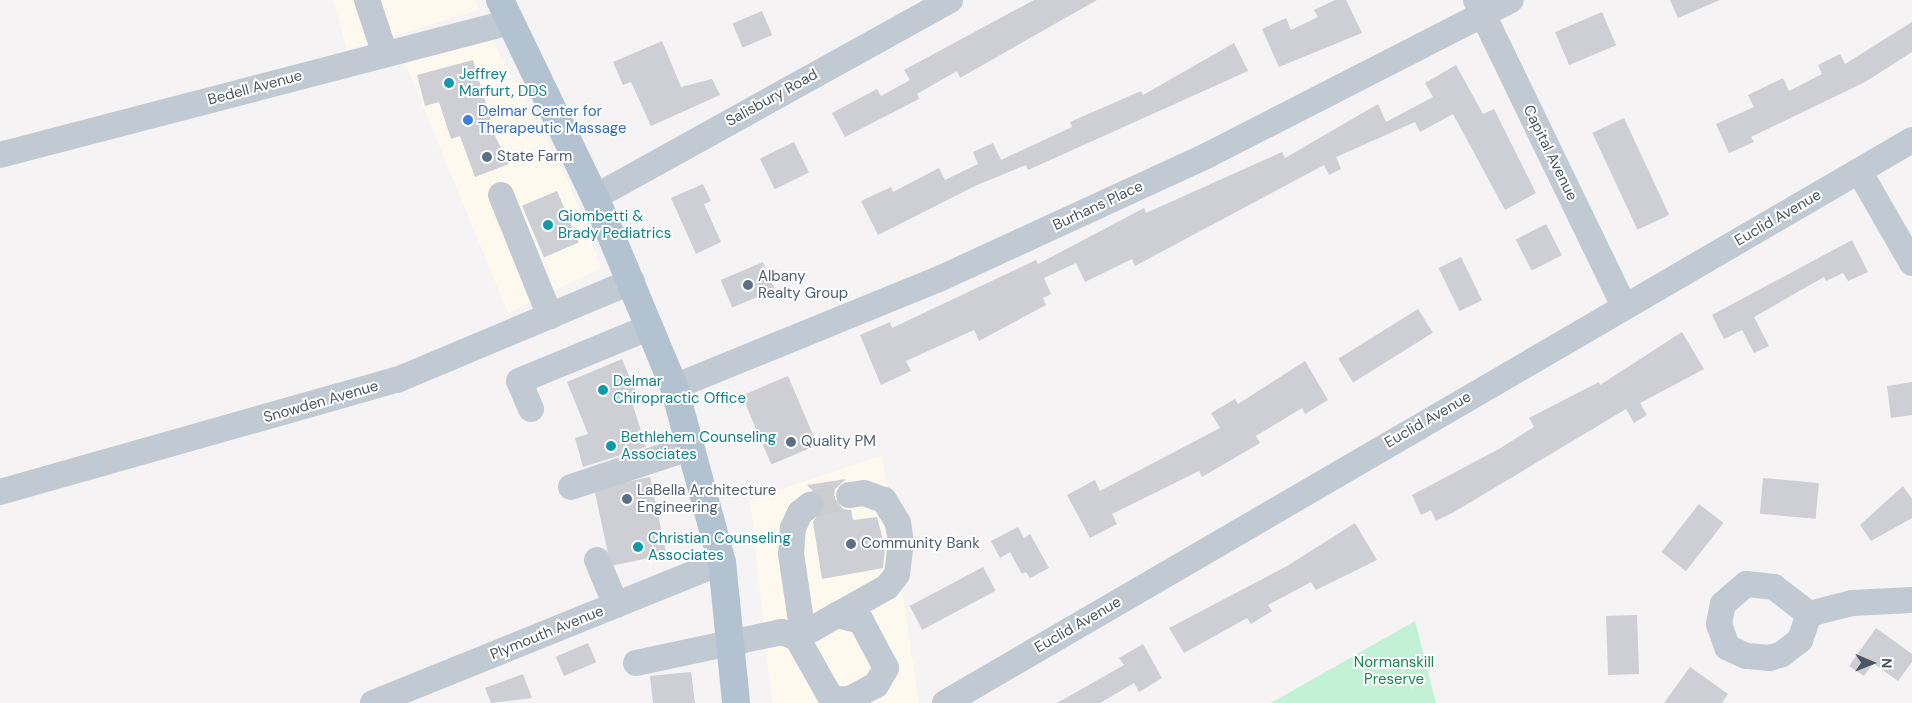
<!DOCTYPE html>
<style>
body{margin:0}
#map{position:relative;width:1912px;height:703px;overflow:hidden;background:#f5f3f3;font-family:"DM Sans",sans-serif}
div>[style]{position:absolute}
.commercial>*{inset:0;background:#fdf9ef}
.green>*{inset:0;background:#c3f1d5}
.building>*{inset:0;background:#cdcfd5;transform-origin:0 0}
.minor-tunnel>*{height:26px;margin-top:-13px;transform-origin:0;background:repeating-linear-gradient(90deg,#caccce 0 26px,transparent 0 39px)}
.minor>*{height:26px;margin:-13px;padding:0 13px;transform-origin:13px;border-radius:13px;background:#c1cad2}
.major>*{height:28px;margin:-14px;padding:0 14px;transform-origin:14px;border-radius:14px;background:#b3c2d1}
.dots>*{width:14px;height:14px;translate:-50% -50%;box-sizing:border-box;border:2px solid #fff;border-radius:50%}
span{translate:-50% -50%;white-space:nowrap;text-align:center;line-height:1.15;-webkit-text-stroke:4px #fff;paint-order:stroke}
.culture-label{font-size:15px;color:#0d838f}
.left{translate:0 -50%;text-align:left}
.street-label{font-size:15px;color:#4a5661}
.shop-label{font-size:15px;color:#366cbe}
.service-label{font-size:15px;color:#4e5e75}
.park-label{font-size:15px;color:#17864f}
.north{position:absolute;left:1847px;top:638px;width:50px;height:50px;-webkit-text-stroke:4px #fff;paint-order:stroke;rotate:91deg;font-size:14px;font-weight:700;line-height:20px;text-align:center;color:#4a5661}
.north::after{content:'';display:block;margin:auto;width:18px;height:22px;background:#4a5661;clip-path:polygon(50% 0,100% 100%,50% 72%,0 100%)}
</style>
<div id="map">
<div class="commercial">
<div style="clip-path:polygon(333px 0,475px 0,479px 10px,347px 50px)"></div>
<div style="clip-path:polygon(492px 40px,568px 181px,601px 268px,508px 313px,404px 60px)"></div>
<div style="clip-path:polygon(882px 455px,919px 703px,772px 703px,750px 500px)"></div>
</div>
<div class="green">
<div style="clip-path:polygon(1415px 621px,1436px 703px,1271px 703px)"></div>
</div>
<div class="building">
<div style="clip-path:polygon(1034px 0,1097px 0,960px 78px,957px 71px,917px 94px,919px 99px,845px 137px,832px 113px,877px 89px,881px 96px,910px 80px,904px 70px)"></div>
<div style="clip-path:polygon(1335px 0,1346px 0,1362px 33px,1279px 67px,1262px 29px,1286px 18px,1291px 30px,1318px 17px,1314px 10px)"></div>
<div style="clip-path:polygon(1670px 0,1720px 0,1678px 18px)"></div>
<div style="left:762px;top:11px;width:26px;height:32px;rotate:67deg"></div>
<div style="left:1602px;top:12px;width:36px;height:51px;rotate:67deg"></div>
<div style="clip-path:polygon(1912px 22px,1912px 52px,1865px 82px,1751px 137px,1754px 142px,1729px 153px,1716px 124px,1754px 107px,1748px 95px,1783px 78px,1789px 91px,1822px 74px,1818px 65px,1840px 54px,1845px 64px)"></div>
<div style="clip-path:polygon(662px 41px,681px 87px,712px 79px,720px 95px,651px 126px,631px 82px,623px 85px,613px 62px)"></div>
<div style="clip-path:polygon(1234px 43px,1248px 71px,1028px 170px,1026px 165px,977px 185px,878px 235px,861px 201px,891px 187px,893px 192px,939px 168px,945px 180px,978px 164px,973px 152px,993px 143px,1001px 160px,1072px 127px,1070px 122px,1141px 91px,1143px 95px)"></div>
<div style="clip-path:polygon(473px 60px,496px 138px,509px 164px,475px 177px,460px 136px,451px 139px,439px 102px,425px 106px,417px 75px)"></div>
<div style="clip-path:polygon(1456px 65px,1483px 114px,1494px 109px,1536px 193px,1505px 210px,1453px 114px,1420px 132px,1415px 122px,1336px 157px,1341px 169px,1329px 175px,1324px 165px,1135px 266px,1132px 259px,1085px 282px,1076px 263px,1044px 278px,1051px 294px,1043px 298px,1046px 305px,979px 341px,974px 330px,906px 361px,911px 371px,881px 385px,860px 335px,890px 322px,892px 328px,1036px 260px,1038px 264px,1144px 208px,1146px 213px,1282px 152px,1285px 158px,1378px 104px,1386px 122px,1433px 97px,1425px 83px)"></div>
<div style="left:1624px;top:118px;width:107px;height:35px;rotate:65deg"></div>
<div style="left:794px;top:142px;width:34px;height:38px;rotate:64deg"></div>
<div style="clip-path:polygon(703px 184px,711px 201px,704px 204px,721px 242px,696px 254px,671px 198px)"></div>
<div style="left:557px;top:191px;width:56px;height:38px;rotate:67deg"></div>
<div style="left:1546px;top:224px;width:35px;height:34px;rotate:63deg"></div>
<div style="clip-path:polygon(1852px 240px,1868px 272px,1848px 281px,1843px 273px,1826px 281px,1824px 277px,1754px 317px,1769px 346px,1754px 353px,1742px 330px,1724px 339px,1712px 315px)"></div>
<div style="left:1461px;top:257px;width:48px;height:25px;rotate:64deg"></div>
<div style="left:763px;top:262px;width:30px;height:46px;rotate:67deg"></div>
<div style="left:1418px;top:309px;width:28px;height:94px;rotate:58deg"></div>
<div style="clip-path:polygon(1682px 332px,1704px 369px,1640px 403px,1647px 415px,1634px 423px,1626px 409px,1454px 512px,1436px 521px,1431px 510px,1421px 515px,1412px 495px,1499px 449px,1534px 427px,1529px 418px,1599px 382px,1600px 385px)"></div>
<div style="clip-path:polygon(622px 359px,639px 399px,632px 402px,646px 447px,583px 467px,575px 438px,588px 434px,567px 382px)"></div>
<div style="clip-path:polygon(1305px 361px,1328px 400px,1305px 414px,1302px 408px,1256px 436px,1260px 443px,1202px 477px,1199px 471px,1112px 514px,1117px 524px,1090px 538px,1067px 495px,1095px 480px,1100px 491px,1220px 428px,1211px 413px,1235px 399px,1238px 404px)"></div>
<div style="left:788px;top:376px;width:75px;height:50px;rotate:67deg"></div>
<div style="clip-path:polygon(1912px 382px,1912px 415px,1891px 418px,1887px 386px)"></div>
<div style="left:650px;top:477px;width:79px;height:57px;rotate:78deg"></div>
<div style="left:1763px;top:478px;width:56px;height:36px;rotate:5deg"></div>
<div style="clip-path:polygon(846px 479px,835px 489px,834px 497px,843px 509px,851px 510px,853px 520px,877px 517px,885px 548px,883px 568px,822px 579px,813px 522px,825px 503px,807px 485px)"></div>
<div style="clip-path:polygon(1903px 486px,1912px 499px,1912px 518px,1871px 541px,1860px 525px)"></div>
<div style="left:1699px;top:504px;width:31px;height:61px;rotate:38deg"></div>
<div style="clip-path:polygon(1355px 523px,1377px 560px,1316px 590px,1311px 582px,1268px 605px,1272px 611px,1251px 624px,1247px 618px,1184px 653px,1169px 628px,1287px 566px)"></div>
<div style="clip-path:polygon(1018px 527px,1024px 538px,1030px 534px,1049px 568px,1030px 578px,1026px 572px,1022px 574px,1010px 552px,1000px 558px,991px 541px)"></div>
<div style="left:983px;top:567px;width:27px;height:83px;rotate:62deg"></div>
<div style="left:1637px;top:615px;width:59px;height:31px;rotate:88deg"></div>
<div style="clip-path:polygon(1876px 628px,1912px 654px,1912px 662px,1898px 681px,1873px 663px,1864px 676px,1849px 666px)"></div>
<div style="left:588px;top:643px;width:21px;height:35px;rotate:67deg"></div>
<div style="clip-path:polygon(1143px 644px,1162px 678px,1139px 692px,1134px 683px,1100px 703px,1057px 703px,1124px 665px,1119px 658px)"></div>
<div style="clip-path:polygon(1690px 667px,1728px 694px,1722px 703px,1664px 703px)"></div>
<div style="clip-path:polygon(691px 672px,695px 703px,653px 703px,650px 676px)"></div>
<div style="clip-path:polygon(523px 674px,532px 698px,491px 703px,485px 688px)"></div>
</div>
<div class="minor-tunnel">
<div style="left:810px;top:505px;width:40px;rotate:-14.4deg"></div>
</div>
<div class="minor">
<div style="left:367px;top:0;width:57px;rotate:71.6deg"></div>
<div style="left:1476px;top:0;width:340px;rotate:64.2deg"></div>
<div style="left:0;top:155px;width:527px;rotate:-14.62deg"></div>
<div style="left:1859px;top:171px;width:106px;rotate:60.1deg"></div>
<div style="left:501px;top:195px;width:131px;rotate:68deg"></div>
<div style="left:595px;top:197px;width:406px;rotate:-29deg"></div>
<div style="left:674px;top:387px;width:286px;rotate:-22.2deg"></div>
<div style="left:939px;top:279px;width:296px;rotate:-24.7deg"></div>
<div style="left:1208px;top:155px;width:340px;rotate:-27.1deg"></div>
<div style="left:531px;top:409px;width:30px;rotate:-113deg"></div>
<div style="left:519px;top:381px;width:142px;rotate:-22.4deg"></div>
<div style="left:571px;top:487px;width:127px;rotate:-18.3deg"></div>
<div style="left:0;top:492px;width:412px;rotate:-15.8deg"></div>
<div style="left:397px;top:380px;width:255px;rotate:-22.8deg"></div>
<div style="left:597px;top:560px;width:49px;rotate:67.1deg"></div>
<div style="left:1746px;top:584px;width:28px;rotate:6deg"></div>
<div style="left:1774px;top:587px;width:44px;rotate:37.6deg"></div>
<div style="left:1809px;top:614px;width:28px;rotate:109deg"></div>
<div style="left:1800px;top:640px;width:23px;rotate:142deg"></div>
<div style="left:1782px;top:654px;width:13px;rotate:162deg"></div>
<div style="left:1770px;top:658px;width:24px;rotate:-175deg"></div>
<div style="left:1746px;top:656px;width:21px;rotate:-155deg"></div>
<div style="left:1727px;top:647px;width:24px;rotate:-109deg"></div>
<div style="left:1719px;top:624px;width:20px;rotate:-79deg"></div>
<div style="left:1723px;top:604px;width:30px;rotate:-41deg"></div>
<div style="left:1809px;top:614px;width:44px;rotate:-14.3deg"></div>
<div style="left:1852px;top:603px;width:60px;rotate:-2.9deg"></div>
<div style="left:837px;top:615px;width:57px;rotate:-29.2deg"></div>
<div style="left:887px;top:587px;width:16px;rotate:-52deg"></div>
<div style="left:897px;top:574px;width:32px;rotate:-83deg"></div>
<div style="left:901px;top:542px;width:19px;rotate:-99deg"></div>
<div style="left:898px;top:523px;width:27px;rotate:-121deg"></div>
<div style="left:884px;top:500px;width:21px;rotate:-161deg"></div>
<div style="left:864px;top:493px;width:15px;rotate:172deg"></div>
<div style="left:803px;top:634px;width:81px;rotate:-98.5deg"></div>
<div style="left:791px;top:554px;width:26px;rotate:-86deg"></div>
<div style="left:793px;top:528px;width:17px;rotate:-65deg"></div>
<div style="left:800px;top:513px;width:13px;rotate:-39deg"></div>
<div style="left:636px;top:663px;width:149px;rotate:-12deg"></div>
<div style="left:782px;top:632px;width:16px;rotate:22deg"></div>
<div style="left:797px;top:638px;width:46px;rotate:-29.9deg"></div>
<div style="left:837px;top:615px;width:25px;rotate:14deg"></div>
<div style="left:861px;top:621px;width:53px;rotate:62deg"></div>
<div style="left:886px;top:668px;width:20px;rotate:120deg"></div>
<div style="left:876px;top:685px;width:32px;rotate:152deg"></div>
<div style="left:848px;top:700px;width:17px;rotate:-173deg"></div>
<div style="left:831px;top:698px;width:69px;rotate:-119.5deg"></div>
<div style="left:373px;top:703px;width:376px;rotate:-22deg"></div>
<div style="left:945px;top:703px;width:1119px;rotate:-30.21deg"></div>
</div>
<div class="major">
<div style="left:500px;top:0;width:219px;rotate:64.3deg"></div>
<div style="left:595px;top:197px;width:206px;rotate:67.4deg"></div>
<div style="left:674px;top:387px;width:181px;rotate:74.7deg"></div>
<div style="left:722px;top:562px;width:142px;rotate:84.3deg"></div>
</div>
<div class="dots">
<div style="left:449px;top:83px;background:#0f9aa8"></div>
<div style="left:468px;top:120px;background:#3f7fe0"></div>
<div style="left:487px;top:157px;background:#5c6f8a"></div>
<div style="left:548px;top:225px;background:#0f9aa8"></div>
<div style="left:748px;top:285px;background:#5c6f8a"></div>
<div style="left:603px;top:390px;background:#0f9aa8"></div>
<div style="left:791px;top:442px;background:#5c6f8a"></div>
<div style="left:611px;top:446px;background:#0f9aa8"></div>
<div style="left:627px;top:499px;background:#5c6f8a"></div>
<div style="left:851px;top:544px;background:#5c6f8a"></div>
<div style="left:638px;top:547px;background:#0f9aa8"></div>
</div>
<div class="culture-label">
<span class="left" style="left:459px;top:83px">Jeffrey<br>Marfurt, DDS</span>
<span class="left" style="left:558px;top:225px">Giombetti &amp;<br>Brady Pediatrics</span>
<span class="left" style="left:613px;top:390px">Delmar<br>Chiropractic Office</span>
<span class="left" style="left:621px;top:446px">Bethlehem Counseling<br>Associates</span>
<span class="left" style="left:648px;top:547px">Christian Counseling<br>Associates</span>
</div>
<div class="street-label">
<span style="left:255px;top:88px;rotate:-15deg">Bedell Avenue</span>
<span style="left:772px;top:98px;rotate:-29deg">Salisbury Road</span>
<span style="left:1550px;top:153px;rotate:64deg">Capital Avenue</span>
<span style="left:1098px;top:206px;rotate:-25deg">Burhans Place</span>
<span style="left:1778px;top:218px;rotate:-30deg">Euclid Avenue</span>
<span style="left:321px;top:402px;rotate:-16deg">Snowden Avenue</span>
<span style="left:1428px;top:420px;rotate:-30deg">Euclid Avenue</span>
<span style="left:1078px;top:625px;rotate:-30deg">Euclid Avenue</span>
<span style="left:547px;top:633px;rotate:-22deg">Plymouth Avenue</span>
</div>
<div class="shop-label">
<span class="left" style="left:478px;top:120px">Delmar Center for<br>Therapeutic Massage</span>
</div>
<div class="service-label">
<span class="left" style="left:497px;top:157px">State Farm</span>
<span class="left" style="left:758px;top:285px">Albany<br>Realty Group</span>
<span class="left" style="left:801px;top:442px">Quality PM</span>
<span class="left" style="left:637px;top:499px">LaBella Architecture<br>Engineering</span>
<span class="left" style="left:861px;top:544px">Community Bank</span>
</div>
<div class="park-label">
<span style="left:1394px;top:671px">Normanskill<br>Preserve</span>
</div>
<div class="north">N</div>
</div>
